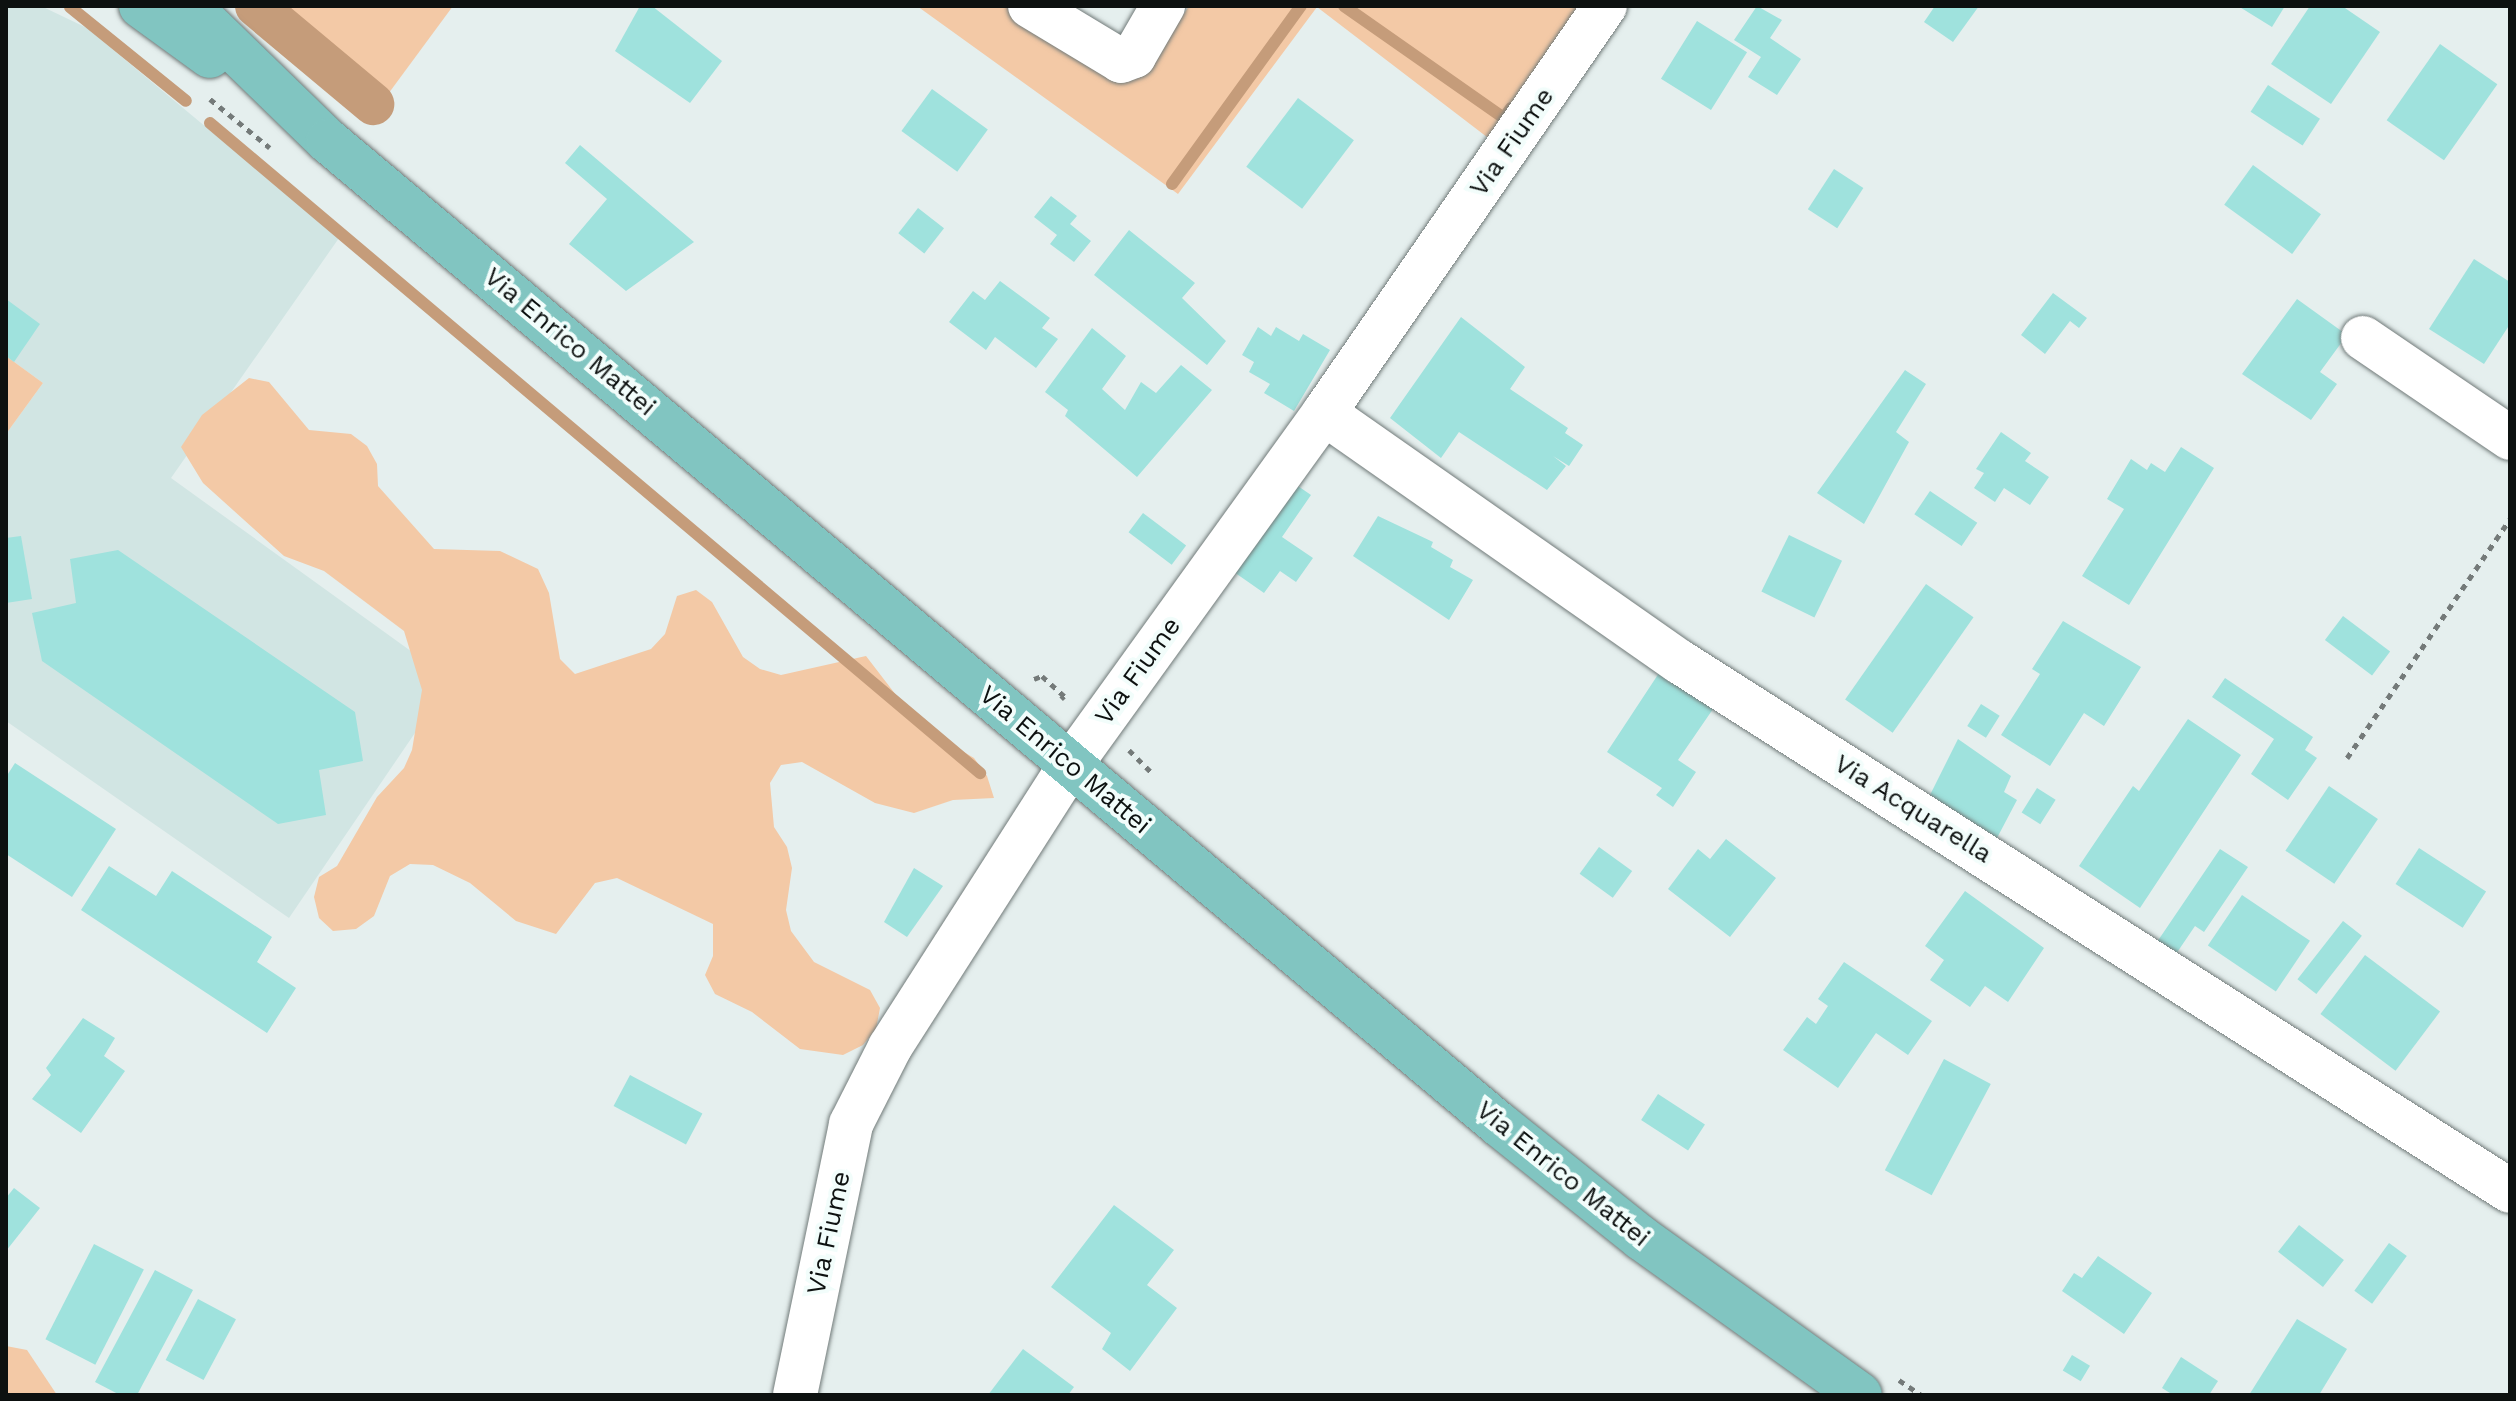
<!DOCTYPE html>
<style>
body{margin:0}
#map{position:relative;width:2516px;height:1401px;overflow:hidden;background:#e5efee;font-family:"Work Sans",sans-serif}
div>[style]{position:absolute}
.built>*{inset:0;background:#d1e5e3}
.green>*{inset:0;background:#f3c9a6}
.stream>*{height:12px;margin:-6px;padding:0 6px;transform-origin:6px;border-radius:6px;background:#c59c7a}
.canal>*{height:42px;margin:-21px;padding:0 21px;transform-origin:21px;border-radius:21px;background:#c59c7a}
.building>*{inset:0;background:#9fe2dd;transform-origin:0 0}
.path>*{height:5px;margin-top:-2.5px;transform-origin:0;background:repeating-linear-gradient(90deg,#747a79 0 6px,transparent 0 12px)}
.roads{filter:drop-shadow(0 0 2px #717a79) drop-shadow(0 0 2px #717a79)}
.minor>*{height:44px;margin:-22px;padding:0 22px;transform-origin:22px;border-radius:22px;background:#fff}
.major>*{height:44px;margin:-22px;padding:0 22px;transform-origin:22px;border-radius:22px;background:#81c5c1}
span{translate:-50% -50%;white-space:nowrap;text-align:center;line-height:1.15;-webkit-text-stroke:8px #f2fdfb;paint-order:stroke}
.street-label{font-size:26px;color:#0d1110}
.frame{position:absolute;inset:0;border:8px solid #0d1110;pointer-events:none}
</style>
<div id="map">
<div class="built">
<div style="clip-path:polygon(6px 6px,41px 6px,87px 28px,339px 238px,171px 478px,451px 680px,289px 918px,6px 721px,6px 434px,43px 383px,6px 356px)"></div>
</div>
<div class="green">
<div style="clip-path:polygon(264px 6px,453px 6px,380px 105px)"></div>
<div style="clip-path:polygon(917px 6px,1013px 6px,1145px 73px,1189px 6px,1595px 6px,1500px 147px,1317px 7px,1178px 194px)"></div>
<div style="clip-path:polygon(6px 356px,43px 383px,6px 434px)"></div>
<div style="clip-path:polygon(249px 378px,269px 382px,309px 430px,351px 434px,367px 446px,377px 464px,378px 486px,434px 549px,500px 551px,538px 569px,549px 593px,560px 659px,575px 674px,651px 649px,665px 634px,677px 596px,696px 590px,712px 602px,743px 657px,760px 669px,781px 675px,866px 656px,906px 708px,937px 736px,974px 758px,987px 776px,994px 798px,953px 800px,914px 813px,875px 803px,802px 762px,781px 765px,770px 783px,774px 827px,787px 847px,792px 868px,786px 910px,791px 931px,814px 962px,870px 990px,880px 1008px,876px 1029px,863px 1045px,843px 1055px,800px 1049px,752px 1012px,715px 994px,705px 975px,713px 956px,713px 924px,617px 878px,595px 883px,556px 934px,516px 921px,470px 883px,433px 865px,410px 864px,390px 876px,374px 916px,356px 929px,333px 931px,319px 918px,314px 897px,319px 877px,337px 866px,377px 797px,404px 768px,412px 750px,422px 690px,404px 631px,324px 571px,284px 556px,203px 483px,181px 447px,202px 415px)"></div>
<div style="clip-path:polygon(6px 1346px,27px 1350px,57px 1395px,6px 1395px)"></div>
</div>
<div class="stream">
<div style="left:1344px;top:6px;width:195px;rotate:35deg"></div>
<div style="left:1504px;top:118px;width:12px;rotate:-55deg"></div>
<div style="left:70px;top:7px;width:149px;rotate:39deg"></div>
<div style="left:210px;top:123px;width:1008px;rotate:40.17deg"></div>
<div style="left:1172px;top:184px;width:220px;rotate:-54.1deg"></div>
</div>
<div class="canal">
<div style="left:256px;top:6px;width:153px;rotate:39.9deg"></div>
</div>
<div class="building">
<div style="clip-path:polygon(640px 6px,652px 6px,722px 61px,690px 103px,615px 51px)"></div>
<div style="clip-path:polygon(1757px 6px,1782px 20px,1770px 38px,1801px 59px,1777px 95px,1748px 77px,1761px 57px,1734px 40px)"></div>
<div style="clip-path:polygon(1935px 6px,1979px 6px,1953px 42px,1924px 22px)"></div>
<div style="clip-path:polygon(2238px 6px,2285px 6px,2272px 27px)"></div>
<div style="clip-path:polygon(2310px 6px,2342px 6px,2380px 32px,2331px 104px,2271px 64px)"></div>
<div style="left:1697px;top:21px;width:59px;height:68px;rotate:32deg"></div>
<div style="left:2440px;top:44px;width:70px;height:93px;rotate:35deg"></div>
<div style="left:2268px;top:85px;width:62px;height:32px;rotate:33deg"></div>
<div style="left:932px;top:89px;width:69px;height:52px;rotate:36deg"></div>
<div style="left:1298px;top:98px;width:70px;height:86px;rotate:37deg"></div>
<div style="clip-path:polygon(580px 145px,694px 242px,626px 291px,569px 244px,607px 199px,565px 163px)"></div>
<div style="left:2253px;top:165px;width:84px;height:49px;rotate:36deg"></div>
<div style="left:1834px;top:169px;width:35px;height:48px;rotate:33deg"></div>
<div style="clip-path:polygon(1051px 196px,1077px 216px,1070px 224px,1091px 241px,1074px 262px,1050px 244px,1057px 235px,1034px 217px)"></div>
<div style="left:918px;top:208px;width:33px;height:32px;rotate:38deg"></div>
<div style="clip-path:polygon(1129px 230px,1195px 283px,1182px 298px,1226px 341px,1207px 365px,1094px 275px)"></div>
<div style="clip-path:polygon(2474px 259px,2510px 282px,2510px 324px,2484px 364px,2429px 329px)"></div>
<div style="clip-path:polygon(1000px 281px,1050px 318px,1042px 328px,1058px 339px,1036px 368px,995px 337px,986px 350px,949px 322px,973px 291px,985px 300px)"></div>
<div style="clip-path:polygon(2053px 293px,2087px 318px,2079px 328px,2070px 321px,2045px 354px,2021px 335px)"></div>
<div style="clip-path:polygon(6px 299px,40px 324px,14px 362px,6px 356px)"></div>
<div style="clip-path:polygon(2297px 299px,2347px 335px,2320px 372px,2337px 384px,2311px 420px,2242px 374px)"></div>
<div style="clip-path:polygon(1461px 317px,1525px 367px,1510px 389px,1568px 428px,1565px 433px,1583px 445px,1569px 466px,1553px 456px,1566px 466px,1547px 490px,1459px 432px,1441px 458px,1390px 418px)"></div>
<div style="clip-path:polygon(1258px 327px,1271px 336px,1276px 327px,1299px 341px,1303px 334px,1330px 350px,1294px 411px,1264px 393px,1270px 384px,1249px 372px,1254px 362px,1242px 355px)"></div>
<div style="clip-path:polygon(1092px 328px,1126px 356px,1102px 389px,1125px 410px,1141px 382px,1156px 393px,1181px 365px,1212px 390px,1137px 477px,1065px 416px,1068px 410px,1045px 392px)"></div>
<div style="clip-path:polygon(1905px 370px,1926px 384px,1896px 432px,1909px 442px,1864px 524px,1817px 493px)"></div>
<div style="clip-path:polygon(2001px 432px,2031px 453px,2025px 461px,2049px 477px,2030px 505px,2004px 488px,1995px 502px,1974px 488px,1984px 473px,1976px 469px)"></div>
<div style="clip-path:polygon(2181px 447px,2214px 468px,2129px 605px,2082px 576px,2124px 509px,2107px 499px,2131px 459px,2147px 470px,2151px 463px,2165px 472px)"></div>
<div style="clip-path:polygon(1282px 475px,1311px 495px,1282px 537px,1313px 558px,1296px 582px,1280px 571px,1264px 593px,1221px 563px)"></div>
<div style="left:1930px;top:491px;width:57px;height:28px;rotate:34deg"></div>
<div style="left:1143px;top:513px;width:54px;height:24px;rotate:37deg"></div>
<div style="clip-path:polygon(1378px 516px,1433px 542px,1431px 547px,1453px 560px,1450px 567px,1473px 580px,1449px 620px,1353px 556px)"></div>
<div style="left:1789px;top:535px;width:59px;height:63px;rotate:26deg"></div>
<div style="clip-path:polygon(21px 536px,32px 599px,6px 603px,6px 538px)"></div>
<div style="clip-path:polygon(118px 550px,355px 712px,363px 761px,319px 770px,326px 815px,278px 824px,42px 661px,32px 613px,76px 603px,70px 559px)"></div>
<div style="left:1926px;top:584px;width:58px;height:141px;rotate:35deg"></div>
<div style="left:2343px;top:616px;width:59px;height:30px;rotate:37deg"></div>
<div style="clip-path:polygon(2063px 621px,2141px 667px,2104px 726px,2084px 713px,2050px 766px,2001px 735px,2040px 674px,2032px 669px)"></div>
<div style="clip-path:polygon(1659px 673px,1713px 709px,1678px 760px,1696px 772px,1673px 807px,1656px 795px,1662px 788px,1607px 752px)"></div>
<div style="clip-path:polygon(2225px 678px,2313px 737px,2305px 750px,2317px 758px,2288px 800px,2251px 774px,2274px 739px,2212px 697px)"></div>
<div style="left:1981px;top:704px;width:22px;height:26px;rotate:32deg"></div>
<div style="clip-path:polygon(2188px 719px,2241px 755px,2140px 908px,2079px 866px,2133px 786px,2139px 791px)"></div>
<div style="clip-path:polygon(1958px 739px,2011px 776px,2004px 792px,2017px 800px,1997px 838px,1930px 795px)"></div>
<div style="clip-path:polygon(15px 763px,116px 829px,72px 897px,6px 854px,6px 777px)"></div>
<div style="left:2329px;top:786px;width:59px;height:78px;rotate:34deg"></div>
<div style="left:2037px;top:788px;width:22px;height:29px;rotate:32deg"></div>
<div style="clip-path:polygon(1726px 839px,1776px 878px,1730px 937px,1668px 889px,1698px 849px,1710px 859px)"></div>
<div style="left:1599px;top:847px;width:41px;height:33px;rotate:36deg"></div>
<div style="left:2419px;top:848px;width:80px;height:43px;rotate:33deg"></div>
<div style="clip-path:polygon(2220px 849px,2248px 867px,2204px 932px,2195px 926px,2176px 954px,2157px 942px)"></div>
<div style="clip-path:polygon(109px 866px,156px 896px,172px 871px,272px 937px,257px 962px,296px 988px,267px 1033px,81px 910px)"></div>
<div style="clip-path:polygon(914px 868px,943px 886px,907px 937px,884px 922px)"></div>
<div style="clip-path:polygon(1965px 891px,2044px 948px,2008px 1002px,1985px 986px,1970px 1007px,1930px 980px,1944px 960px,1925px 946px)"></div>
<div style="left:2242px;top:895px;width:82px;height:61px;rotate:34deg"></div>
<div style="left:2343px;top:921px;width:24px;height:74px;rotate:38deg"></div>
<div style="left:2365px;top:955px;width:94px;height:74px;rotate:37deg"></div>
<div style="clip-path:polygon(1844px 962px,1932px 1021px,1908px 1055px,1876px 1033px,1838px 1088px,1783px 1050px,1807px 1017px,1816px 1024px,1828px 1006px,1818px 999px)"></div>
<div style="clip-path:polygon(83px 1018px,115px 1038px,104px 1056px,125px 1071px,81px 1133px,32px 1099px,51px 1075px,46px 1068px)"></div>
<div style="left:1944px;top:1059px;width:53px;height:126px;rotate:28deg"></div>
<div style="left:630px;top:1075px;width:82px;height:35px;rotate:28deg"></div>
<div style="left:1658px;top:1094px;width:56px;height:31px;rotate:33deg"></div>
<div style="clip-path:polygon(14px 1188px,40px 1208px,6px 1251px,6px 1198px)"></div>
<div style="clip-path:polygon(1114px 1205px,1174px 1250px,1147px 1285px,1177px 1308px,1130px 1371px,1102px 1349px,1111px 1333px,1051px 1287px)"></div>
<div style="left:2299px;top:1225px;width:57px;height:34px;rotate:38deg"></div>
<div style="left:2389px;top:1243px;width:22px;height:59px;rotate:36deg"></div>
<div style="left:94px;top:1244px;width:56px;height:107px;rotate:27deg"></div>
<div style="clip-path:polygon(2098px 1256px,2152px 1293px,2124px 1334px,2062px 1291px,2074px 1273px,2082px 1278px)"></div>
<div style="clip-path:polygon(155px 1270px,193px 1290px,137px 1395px,120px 1395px,95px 1382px)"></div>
<div style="left:198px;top:1299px;width:43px;height:69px;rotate:28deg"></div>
<div style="clip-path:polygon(2297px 1319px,2347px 1349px,2319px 1395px,2249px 1395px)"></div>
<div style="clip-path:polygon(1023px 1349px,1074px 1387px,1068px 1395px,988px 1395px)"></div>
<div style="left:2072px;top:1355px;width:21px;height:18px;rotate:31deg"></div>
<div style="clip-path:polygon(2181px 1357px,2218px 1381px,2209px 1395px,2173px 1395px,2162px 1388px)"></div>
</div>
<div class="path">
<div style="left:210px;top:99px;width:77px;rotate:39.2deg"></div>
<div style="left:1034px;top:679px;width:9px;rotate:-21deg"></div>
<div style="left:1042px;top:676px;width:30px;rotate:42deg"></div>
<div style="left:1064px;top:696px;width:4px;rotate:135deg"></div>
<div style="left:1129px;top:750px;width:34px;rotate:45deg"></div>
<div style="left:2347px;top:758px;width:289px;rotate:-55.7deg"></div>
<div style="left:1899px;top:1380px;width:27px;rotate:34deg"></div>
</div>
<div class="roads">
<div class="minor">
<div style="left:1030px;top:6px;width:106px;rotate:31.1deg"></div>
<div style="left:1121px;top:61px;width:14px;rotate:-21deg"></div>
<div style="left:1134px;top:56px;width:58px;rotate:-59.9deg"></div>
<div style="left:2363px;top:338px;width:178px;rotate:34.2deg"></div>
<div style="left:1324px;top:413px;width:434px;rotate:35deg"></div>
<div style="left:1680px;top:662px;width:984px;rotate:32.51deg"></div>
<div style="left:795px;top:1395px;width:277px;rotate:-78.3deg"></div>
<div style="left:851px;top:1124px;width:86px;rotate:-63.1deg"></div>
<div style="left:890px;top:1047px;width:336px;rotate:-57.4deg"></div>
<div style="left:1071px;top:764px;width:433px;rotate:-54.2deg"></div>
<div style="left:1324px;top:413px;width:495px;rotate:-55.4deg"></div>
</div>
<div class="major">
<div style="left:141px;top:6px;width:85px;rotate:35.9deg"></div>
<div style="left:189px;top:6px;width:194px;rotate:44.2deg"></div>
<div style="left:328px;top:141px;width:1530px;rotate:40.02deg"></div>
<div style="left:1500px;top:1125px;width:181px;rotate:38.7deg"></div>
<div style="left:1641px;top:1238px;width:269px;rotate:35.6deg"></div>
</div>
</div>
<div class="street-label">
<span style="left:1512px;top:142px;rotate:-55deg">Via Fiume</span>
<span style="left:570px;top:342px;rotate:40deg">Via Enrico Mattei</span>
<span style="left:1138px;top:671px;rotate:-54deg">Via Fiume</span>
<span style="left:1065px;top:760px;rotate:40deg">Via Enrico Mattei</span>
<span style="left:1913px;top:809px;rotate:32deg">Via Acquarella</span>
<span style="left:1563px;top:1174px;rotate:39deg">Via Enrico Mattei</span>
<span style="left:829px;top:1233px;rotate:-78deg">Via Fiume</span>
</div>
<div class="frame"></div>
</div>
